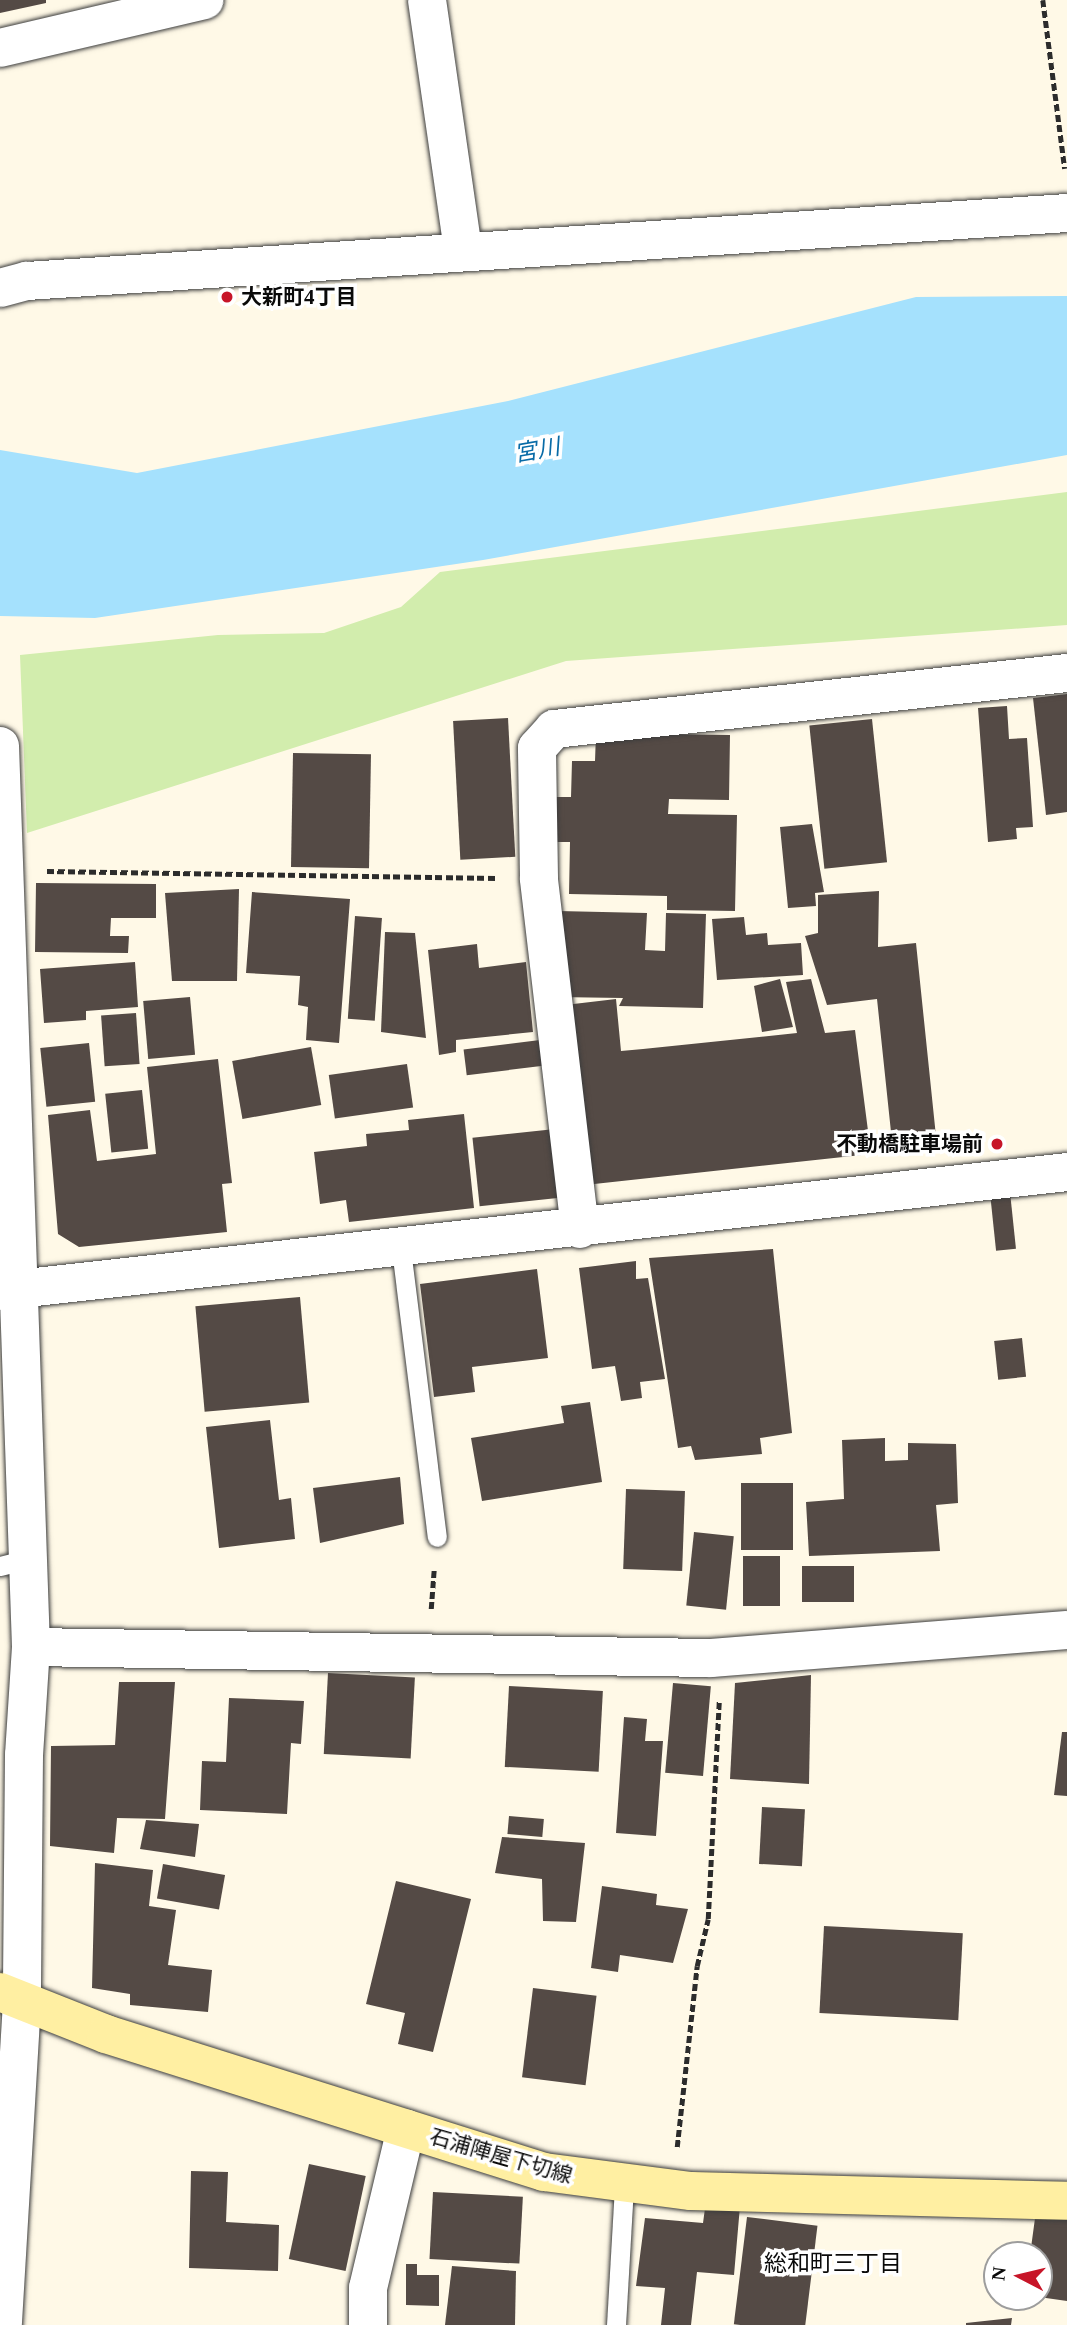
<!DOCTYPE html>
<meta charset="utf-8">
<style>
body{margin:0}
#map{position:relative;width:1067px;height:2325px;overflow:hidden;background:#fff9e7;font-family:"Times New Roman","Noto Sans JP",serif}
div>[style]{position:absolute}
.green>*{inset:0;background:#d2edad}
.water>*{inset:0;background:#a5e1fd}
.building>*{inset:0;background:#544a45;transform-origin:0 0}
.path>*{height:4.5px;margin-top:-2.25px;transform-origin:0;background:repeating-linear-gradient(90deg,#2c2c2c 0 7px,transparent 0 10.5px)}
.roads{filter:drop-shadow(0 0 2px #3d3d3d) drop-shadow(0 0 2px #3d3d3d)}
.service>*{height:19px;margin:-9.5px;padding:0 9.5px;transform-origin:9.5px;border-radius:9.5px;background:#fff}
.minor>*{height:38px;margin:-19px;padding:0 19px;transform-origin:19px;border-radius:19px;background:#fff}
.secondary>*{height:38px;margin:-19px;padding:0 19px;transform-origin:19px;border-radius:19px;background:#ffefa2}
.dots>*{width:19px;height:19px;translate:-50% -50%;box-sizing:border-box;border:4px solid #fff;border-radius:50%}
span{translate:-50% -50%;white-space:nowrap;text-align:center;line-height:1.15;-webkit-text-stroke:7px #fff;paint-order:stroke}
.poi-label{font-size:21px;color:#0a0a0a;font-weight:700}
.left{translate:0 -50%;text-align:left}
.right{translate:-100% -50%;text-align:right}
.street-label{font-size:21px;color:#0a0a0a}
.water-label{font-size:23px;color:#086ba7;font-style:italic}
.neighbourhood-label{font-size:23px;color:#0a0a0a}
.north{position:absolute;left:983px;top:2241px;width:70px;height:70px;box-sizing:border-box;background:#fff;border:2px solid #9d9d9d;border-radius:50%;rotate:277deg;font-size:19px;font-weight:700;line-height:28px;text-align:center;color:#0a0a0a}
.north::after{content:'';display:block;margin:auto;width:24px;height:32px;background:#c71528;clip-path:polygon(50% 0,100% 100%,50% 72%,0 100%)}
</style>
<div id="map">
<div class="green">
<div style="clip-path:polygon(1067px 492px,1067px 625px,566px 661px,27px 833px,20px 655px,218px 635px,324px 633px,401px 607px,440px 572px)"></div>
</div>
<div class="water">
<div style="clip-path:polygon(1067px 296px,1067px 455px,483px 560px,95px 618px,0 616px,0 450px,137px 473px,508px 401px,916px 297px)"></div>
</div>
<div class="building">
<div style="clip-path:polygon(0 0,46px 0,46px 3px,0 13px)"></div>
<div style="clip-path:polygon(1067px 694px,1067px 812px,1046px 815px,1033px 698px)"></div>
<div style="clip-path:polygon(1007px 706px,1009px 739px,1027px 738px,1033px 827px,1016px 828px,1017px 839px,988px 842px,978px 708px)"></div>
<div style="left:508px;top:718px;width:139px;height:55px;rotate:87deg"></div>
<div style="left:872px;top:719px;width:144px;height:63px;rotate:84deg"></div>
<div style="clip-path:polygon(596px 733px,730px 735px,729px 800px,669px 799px,668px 814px,737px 815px,735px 911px,667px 910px,667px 896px,569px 894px,570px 842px,555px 842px,556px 797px,571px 797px,572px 761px,595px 761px)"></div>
<div style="left:293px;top:753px;width:78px;height:114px;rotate:1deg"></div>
<div style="clip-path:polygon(812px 824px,824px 892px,815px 893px,816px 906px,788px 908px,780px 827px)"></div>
<div style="clip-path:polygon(36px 883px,156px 884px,156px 918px,111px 918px,110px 936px,129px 936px,128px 953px,35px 952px)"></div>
<div style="clip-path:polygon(239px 889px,237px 981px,172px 981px,165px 893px)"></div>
<div style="clip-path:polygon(879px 891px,878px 947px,916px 943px,937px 1146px,893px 1151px,877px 999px,827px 1005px,805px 936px,818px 933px,818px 895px)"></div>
<div style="clip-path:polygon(252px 892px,350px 899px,339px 1043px,306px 1040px,308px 1007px,298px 1005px,300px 976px,246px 973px)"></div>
<div style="clip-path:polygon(558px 911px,647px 913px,645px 950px,665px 951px,666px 913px,706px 914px,703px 1008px,619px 1006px,623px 998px,556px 997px)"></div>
<div style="left:355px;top:916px;width:27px;height:103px;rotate:4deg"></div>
<div style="clip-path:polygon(744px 917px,746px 935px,767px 933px,768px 945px,801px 943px,803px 975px,717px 980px,712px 919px)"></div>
<div style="clip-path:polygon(385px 932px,415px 933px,426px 1038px,381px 1032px)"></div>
<div style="clip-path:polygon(477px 944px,479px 968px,526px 962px,533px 1032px,456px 1040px,456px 1052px,439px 1055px,428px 950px)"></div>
<div style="clip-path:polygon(135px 962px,138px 1007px,86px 1011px,86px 1020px,44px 1023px,40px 969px)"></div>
<div style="clip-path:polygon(780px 979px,793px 1027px,762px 1032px,754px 986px)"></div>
<div style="clip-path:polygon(811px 979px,825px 1033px,855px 1030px,871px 1154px,585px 1185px,565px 1005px,616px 999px,621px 1051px,643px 1049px,797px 1033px,786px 982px)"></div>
<div style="left:190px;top:997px;width:58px;height:47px;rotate:85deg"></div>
<div style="left:136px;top:1013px;width:51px;height:35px;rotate:86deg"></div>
<div style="left:540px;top:1040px;width:26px;height:77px;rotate:83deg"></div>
<div style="left:89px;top:1043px;width:59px;height:49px;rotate:84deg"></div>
<div style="left:311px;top:1047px;width:59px;height:80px;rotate:80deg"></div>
<div style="clip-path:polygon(218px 1059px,232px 1183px,222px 1184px,227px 1232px,79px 1247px,58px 1234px,48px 1115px,90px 1110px,97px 1161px,156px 1154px,147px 1067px)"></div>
<div style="left:407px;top:1064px;width:44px;height:79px;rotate:82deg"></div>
<div style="left:142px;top:1090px;width:59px;height:37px;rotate:84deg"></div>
<div style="clip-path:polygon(464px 1114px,474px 1208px,349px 1222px,346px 1200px,320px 1204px,314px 1152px,367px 1146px,366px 1134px,409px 1130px,408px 1120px)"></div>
<div style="left:555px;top:1129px;width:69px;height:83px;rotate:84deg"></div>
<div style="left:1010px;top:1192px;width:57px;height:20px;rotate:84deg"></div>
<div style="clip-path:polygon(773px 1249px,792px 1433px,760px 1438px,762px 1454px,695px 1460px,691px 1446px,678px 1448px,649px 1258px)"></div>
<div style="clip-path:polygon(636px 1261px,636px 1279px,648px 1278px,665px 1379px,640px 1382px,642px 1398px,621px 1401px,615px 1366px,592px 1369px,579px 1268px)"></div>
<div style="clip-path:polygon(537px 1269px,548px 1358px,472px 1367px,475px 1392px,434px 1397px,420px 1284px)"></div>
<div style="left:300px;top:1297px;width:106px;height:105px;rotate:85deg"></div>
<div style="left:1022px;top:1338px;width:39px;height:28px;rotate:84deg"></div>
<div style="clip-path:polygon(590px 1402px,602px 1482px,482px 1501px,471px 1438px,564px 1423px,561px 1406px)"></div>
<div style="clip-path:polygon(270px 1420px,279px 1500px,291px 1498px,295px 1539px,219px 1548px,206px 1427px)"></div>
<div style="clip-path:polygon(885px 1438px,885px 1461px,908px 1460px,908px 1443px,956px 1444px,958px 1503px,936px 1505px,940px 1551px,809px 1556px,806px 1502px,844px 1499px,842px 1440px)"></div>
<div style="clip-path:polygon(400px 1477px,404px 1524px,320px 1543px,313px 1488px)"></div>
<div style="left:741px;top:1483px;width:52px;height:67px"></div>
<div style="left:626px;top:1489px;width:59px;height:80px;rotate:2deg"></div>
<div style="left:694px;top:1532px;width:40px;height:74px;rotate:6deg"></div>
<div style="left:743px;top:1556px;width:37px;height:50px"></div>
<div style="left:854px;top:1566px;width:36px;height:52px;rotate:90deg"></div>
<div style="left:328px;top:1673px;width:87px;height:81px;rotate:3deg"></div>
<div style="clip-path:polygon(811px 1675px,809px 1784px,730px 1779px,735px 1683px)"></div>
<div style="clip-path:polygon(119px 1682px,175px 1682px,165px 1819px,117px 1818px,114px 1853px,50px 1846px,51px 1746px,115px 1745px)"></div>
<div style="left:673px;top:1683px;width:38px;height:90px;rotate:5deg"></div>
<div style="left:509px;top:1686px;width:94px;height:81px;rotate:3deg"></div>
<div style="clip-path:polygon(229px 1698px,304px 1701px,301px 1744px,291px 1743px,287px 1814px,200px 1810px,202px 1761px,226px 1762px)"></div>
<div style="clip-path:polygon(624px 1717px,647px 1719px,645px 1741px,663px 1741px,656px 1836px,616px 1833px)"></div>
<div style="clip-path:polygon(1062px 1732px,1067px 1732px,1067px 1796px,1054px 1795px)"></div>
<div style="left:762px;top:1807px;width:43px;height:57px;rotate:3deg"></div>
<div style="left:509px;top:1816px;width:35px;height:18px;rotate:5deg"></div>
<div style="clip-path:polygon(146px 1820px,199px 1824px,195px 1857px,140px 1849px)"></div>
<div style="clip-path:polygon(502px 1837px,585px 1843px,576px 1922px,543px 1921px,542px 1879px,495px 1873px)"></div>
<div style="clip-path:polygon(95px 1863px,153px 1870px,149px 1906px,176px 1910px,168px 1965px,212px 1970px,208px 2012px,130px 2005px,130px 1994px,92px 1988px)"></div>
<div style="left:163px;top:1864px;width:63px;height:35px;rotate:10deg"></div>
<div style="clip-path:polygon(396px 1881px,471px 1899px,433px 2052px,398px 2044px,405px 2013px,366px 2004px)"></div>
<div style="clip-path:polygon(602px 1886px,657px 1894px,656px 1905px,688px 1909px,673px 1963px,620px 1955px,618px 1972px,591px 1968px)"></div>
<div style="left:824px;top:1926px;width:139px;height:87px;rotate:3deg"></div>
<div style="left:533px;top:1988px;width:64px;height:90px;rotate:7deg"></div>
<div style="left:309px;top:2164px;width:58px;height:97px;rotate:12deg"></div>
<div style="clip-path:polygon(191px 2171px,228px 2172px,226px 2222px,279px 2225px,278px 2271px,189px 2268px)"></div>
<div style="left:433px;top:2192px;width:90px;height:67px;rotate:3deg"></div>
<div style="clip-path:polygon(706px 2201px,740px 2206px,734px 2275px,697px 2272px,691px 2325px,661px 2325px,665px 2288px,636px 2286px,645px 2218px,703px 2223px)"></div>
<div style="clip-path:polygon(1036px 2211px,1067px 2214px,1067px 2301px,1039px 2297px,1039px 2255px,1030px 2255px)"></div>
<div style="left:747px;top:2217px;width:71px;height:108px;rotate:7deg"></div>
<div style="clip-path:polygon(406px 2264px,417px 2264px,417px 2275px,439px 2275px,439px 2306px,406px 2305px)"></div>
<div style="clip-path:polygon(452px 2266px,516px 2271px,515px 2325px,445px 2325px)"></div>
<div style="clip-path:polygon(1012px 2318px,1011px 2325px,966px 2325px,966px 2323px)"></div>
</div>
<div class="path">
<div style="left:1043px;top:0;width:170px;rotate:82.6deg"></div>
<div style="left:47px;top:871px;width:449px;rotate:0.9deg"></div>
<div style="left:431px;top:1609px;width:40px;rotate:-85.7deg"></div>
<div style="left:677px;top:2147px;width:182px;rotate:-83.7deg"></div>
<div style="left:697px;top:1966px;width:48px;rotate:-76.8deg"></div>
<div style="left:708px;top:1919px;width:219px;rotate:-87.1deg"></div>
</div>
<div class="roads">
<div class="service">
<div style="left:401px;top:1249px;width:290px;rotate:82.9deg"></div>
<div style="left:0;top:1566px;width:30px;rotate:-14deg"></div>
<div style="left:616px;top:2325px;width:140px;rotate:-86.7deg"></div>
</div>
<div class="minor">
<div style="left:427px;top:0;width:254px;rotate:81.8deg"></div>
<div style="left:0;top:48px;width:210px;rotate:-13.2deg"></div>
<div style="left:0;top:288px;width:28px;rotate:-15deg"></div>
<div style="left:27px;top:281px;width:1042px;rotate:-3.74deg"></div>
<div style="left:0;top:746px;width:902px;rotate:88.03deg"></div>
<div style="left:31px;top:1647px;width:108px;rotate:93.7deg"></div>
<div style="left:24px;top:1755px;width:247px;rotate:90.5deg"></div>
<div style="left:22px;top:2002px;width:324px;rotate:93.4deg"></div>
<div style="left:580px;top:1229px;width:353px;rotate:-96.7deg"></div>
<div style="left:539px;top:878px;width:130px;rotate:-90.9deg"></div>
<div style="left:537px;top:748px;width:25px;rotate:-48deg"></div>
<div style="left:554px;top:729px;width:516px;rotate:-6.23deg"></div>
<div style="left:0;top:1291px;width:1074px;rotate:-6.36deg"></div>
<div style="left:31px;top:1647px;width:680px;rotate:0.93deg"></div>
<div style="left:711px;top:1658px;width:357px;rotate:-4.5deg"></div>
<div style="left:368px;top:2325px;width:37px;rotate:-90deg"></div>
<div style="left:368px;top:2288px;width:164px;rotate:-76.6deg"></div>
</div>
<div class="secondary">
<div style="left:0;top:1992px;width:114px;rotate:21.6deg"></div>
<div style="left:106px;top:2034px;width:459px;rotate:17.5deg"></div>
<div style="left:544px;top:2172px;width:148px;rotate:7.4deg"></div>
<div style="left:691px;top:2191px;width:376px;rotate:1.5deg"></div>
</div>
</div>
<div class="dots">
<div style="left:227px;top:297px;background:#c71528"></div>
<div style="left:997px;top:1144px;background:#c71528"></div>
</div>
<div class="poi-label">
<span class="left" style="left:241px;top:297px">大新町4丁目</span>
<span class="right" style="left:983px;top:1144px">不動橋駐車場前</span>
</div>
<div class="street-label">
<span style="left:501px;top:2156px;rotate:16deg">石浦陣屋下切線</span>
</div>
<div class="water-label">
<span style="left:537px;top:451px;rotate:-10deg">宮川</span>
</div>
<div class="neighbourhood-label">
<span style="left:833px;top:2264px">総和町三丁目</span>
</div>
<div class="north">N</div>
</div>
